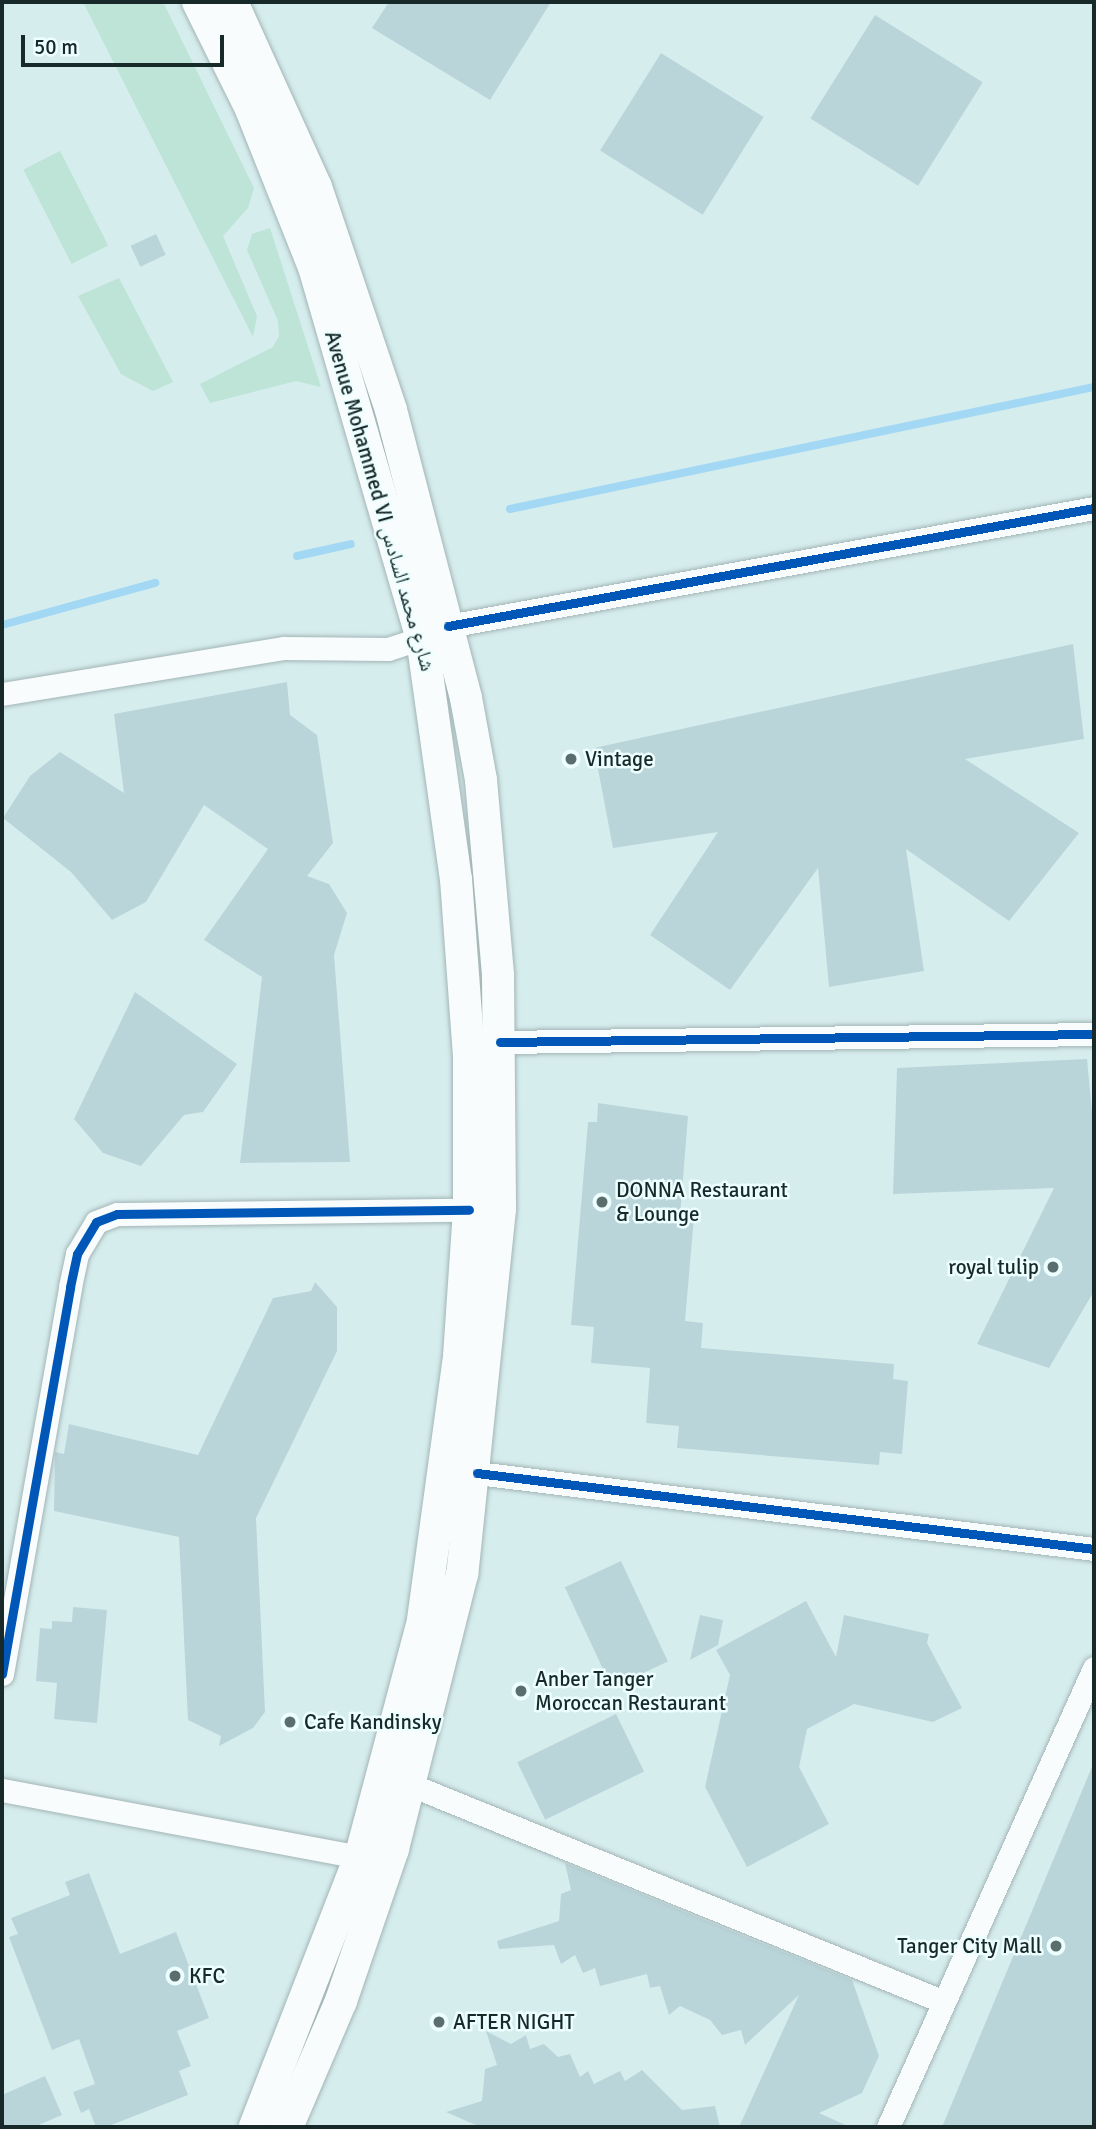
<!DOCTYPE html>
<meta charset="utf-8">
<style>
body{margin:0}
#map{position:relative;width:1096px;height:2129px;overflow:hidden;background:#d6edee;font-family:Signika,"Noto Naskh Arabic",sans-serif}
div>[style]{position:absolute}
.green>*{inset:0;background:#bde4d6;transform-origin:0 0}
.stream>*{height:8px;margin:-4px;padding:0 4px;transform-origin:4px;border-radius:4px;background:#a2d8f4}
.building>*{inset:0;background:#bad5da;transform-origin:0 0}
.roads{filter:drop-shadow(0 0 2px #a3b5b6) drop-shadow(0 0 2px #a3b5b6)}
.street>*{height:23px;margin:-11.5px;padding:0 11.5px;transform-origin:11.5px;border-radius:11.5px;background:#f9fcfc}
.secondary>*{height:32px;margin:-16px;padding:0 16px;transform-origin:16px;border-radius:16px;background:#f9fcfc}
.cycleway>*{height:9px;margin:-4.5px;padding:0 4.5px;transform-origin:4.5px;border-radius:4.5px;background:#0057b8}
.dots>*{width:19px;height:19px;translate:-50% -50%;box-sizing:border-box;border:4px solid #edfeff;border-radius:50%}
span{translate:-50% -50%;white-space:nowrap;text-align:center;line-height:1.15;-webkit-text-stroke:5px #edfeff;paint-order:stroke}
.street-label{font-size:21px;color:#182929}
.poi-label{font-size:21px;color:#182929}
.left{translate:0 -50%;text-align:left}
.right{translate:-100% -50%;text-align:right}
.frame{position:absolute;inset:0;border:4px solid #182929;pointer-events:none}
.scale{position:absolute;left:21px;top:35px;width:203px;height:32px;box-sizing:border-box;border:4px solid #182929;border-top:0;padding-left:9px;font-size:21px;line-height:24px;white-space:nowrap;color:#182929;-webkit-text-stroke:5px #edfeff;paint-order:stroke}
</style>
<div id="map">
<div class="green">
<div style="clip-path:polygon(83px 2px,163px 2px,254px 188px,248px 208px,223px 236px,257px 316px,253px 337px)"></div>
<div style="left:60px;top:151px;width:106px;height:41px;rotate:63deg"></div>
<div style="clip-path:polygon(270px 228px,321px 387px,296px 381px,210px 403px,200px 384px,273px 347px,279px 336px,278px 321px,247px 250px,252px 234px)"></div>
<div style="clip-path:polygon(119px 278px,173px 382px,153px 391px,121px 374px,78px 296px)"></div>
</div>
<div class="stream">
<div style="left:510px;top:509px;width:597px;rotate:-11.8deg"></div>
<div style="left:297px;top:556px;width:55px;rotate:-12.5deg"></div>
<div style="left:2px;top:625px;width:159px;rotate:-15.4deg"></div>
</div>
<div class="building">
<div style="clip-path:polygon(389px 2px,551px 2px,490px 100px,372px 28px)"></div>
<div style="left:875px;top:15px;width:127px;height:122px;rotate:32deg"></div>
<div style="left:661px;top:53px;width:121px;height:115px;rotate:32deg"></div>
<div style="left:156px;top:234px;width:23px;height:28px;rotate:65deg"></div>
<div style="clip-path:polygon(1073px 644px,1084px 739px,965px 759px,1079px 833px,1009px 921px,906px 849px,924px 971px,829px 987px,818px 868px,730px 990px,650px 935px,718px 832px,613px 848px,594px 748px)"></div>
<div style="clip-path:polygon(287px 682px,290px 715px,317px 735px,333px 843px,307px 876px,329px 884px,347px 913px,334px 955px,350px 1162px,240px 1163px,262px 977px,204px 940px,268px 849px,204px 805px,146px 902px,112px 920px,71px 872px,3px 818px,30px 776px,60px 752px,124px 793px,114px 714px)"></div>
<div style="clip-path:polygon(135px 992px,237px 1064px,203px 1112px,184px 1115px,141px 1166px,103px 1153px,74px 1119px)"></div>
<div style="clip-path:polygon(1087px 1059px,1094px 1133px,1094px 1291px,1049px 1368px,977px 1344px,1054px 1188px,893px 1194px,897px 1068px)"></div>
<div style="clip-path:polygon(598px 1103px,688px 1116px,680px 1216px,694px 1217px,685px 1321px,703px 1323px,701px 1348px,894px 1364px,893px 1379px,908px 1381px,902px 1454px,880px 1452px,879px 1465px,677px 1448px,679px 1426px,646px 1423px,650px 1368px,591px 1363px,594px 1327px,571px 1325px,588px 1122px,597px 1122px)"></div>
<div style="clip-path:polygon(315px 1282px,337px 1307px,337px 1351px,256px 1518px,265px 1712px,253px 1728px,219px 1746px,221px 1736px,188px 1720px,179px 1537px,54px 1511px,55px 1452px,64px 1454px,69px 1424px,198px 1455px,273px 1298px,311px 1291px)"></div>
<div style="left:621px;top:1561px;width:111px;height:62px;rotate:65deg"></div>
<div style="clip-path:polygon(806px 1601px,836px 1657px,844px 1615px,929px 1634px,927px 1643px,962px 1708px,933px 1722px,854px 1704px,807px 1729px,799px 1767px,829px 1824px,747px 1867px,705px 1787px,730px 1675px,716px 1650px)"></div>
<div style="clip-path:polygon(73px 1607px,107px 1610px,97px 1723px,54px 1719px,57px 1683px,36px 1681px,40px 1628px,52px 1629px,52px 1621px,72px 1622px)"></div>
<div style="clip-path:polygon(700px 1615px,723px 1620px,718px 1645px,690px 1660px)"></div>
<div style="left:616px;top:1714px;width:64px;height:110px;rotate:64deg"></div>
<div style="clip-path:polygon(1094px 1762px,1094px 2127px,942px 2127px)"></div>
<div style="clip-path:polygon(565px 1863px,852px 1980px,879px 2056px,862px 2093px,819px 2113px,850px 2127px,739px 2127px,799px 1995px,745px 2045px,741px 2030px,722px 2035px,710px 2020px,680px 2006px,669px 2015px,660px 1986px,650px 1988px,647px 1974px,600px 1986px,595px 1968px,583px 1973px,575px 1955px,561px 1964px,554px 1945px,499px 1949px,497px 1941px,559px 1921px,561px 1894px,571px 1890px)"></div>
<div style="clip-path:polygon(89px 1873px,120px 1954px,176px 1932px,209px 2018px,177px 2031px,191px 2066px,179px 2071px,188px 2095px,106px 2127px,96px 2127px,89px 2109px,81px 2113px,73px 2092px,95px 2084px,79px 2039px,52px 2050px,9px 1937px,18px 1934px,11px 1918px,70px 1895px,65px 1882px)"></div>
<div style="clip-path:polygon(486px 2031px,511px 2044px,526px 2035px,530px 2049px,544px 2044px,558px 2057px,570px 2054px,580px 2077px,588px 2071px,594px 2084px,620px 2071px,625px 2081px,642px 2070px,682px 2110px,715px 2106px,720px 2127px,480px 2127px,446px 2112px,482px 2101px,485px 2069px,497px 2065px)"></div>
<div style="clip-path:polygon(45px 2076px,62px 2115px,34px 2127px,2px 2127px,2px 2095px)"></div>
</div>
<div class="roads">
<div class="street">
<div style="left:448px;top:626px;width:657px;rotate:-10.35deg"></div>
<div style="left:2px;top:694px;width:286px;rotate:-9.3deg"></div>
<div style="left:284px;top:648px;width:104px;rotate:0.6deg"></div>
<div style="left:388px;top:649px;width:36px;rotate:-18deg"></div>
<div style="left:500px;top:1042px;width:594px;rotate:-0.77deg"></div>
<div style="left:477px;top:1473px;width:622px;rotate:7.02deg"></div>
<div style="left:2px;top:1674px;width:393px;rotate:-80deg"></div>
<div style="left:70px;top:1287px;width:34px;rotate:-78deg"></div>
<div style="left:77px;top:1254px;width:37px;rotate:-59deg"></div>
<div style="left:96px;top:1222px;width:22px;rotate:-21deg"></div>
<div style="left:117px;top:1214px;width:352px;rotate:-0.7deg"></div>
<div style="left:411px;top:1785px;width:575px;rotate:22.15deg"></div>
<div style="left:2px;top:1790px;width:364px;rotate:10.6deg"></div>
<div style="left:888px;top:2127px;width:503px;rotate:-65.83deg"></div>
</div>
<div class="secondary">
<div style="left:198px;top:2px;width:119px;rotate:63.6deg"></div>
<div style="left:251px;top:109px;width:170px;rotate:68.3deg"></div>
<div style="left:314px;top:267px;width:386px;rotate:73.8deg"></div>
<div style="left:422px;top:638px;width:243px;rotate:82deg"></div>
<div style="left:456px;top:879px;width:179px;rotate:85.8deg"></div>
<div style="left:469px;top:1058px;width:152px;rotate:90deg"></div>
<div style="left:469px;top:1210px;width:147px;rotate:93.9deg"></div>
<div style="left:459px;top:1357px;width:266px;rotate:97.8deg"></div>
<div style="left:423px;top:1621px;width:244px;rotate:104.9deg"></div>
<div style="left:360px;top:1857px;width:290px;rotate:111.3deg"></div>
<div style="left:232px;top:2px;width:203px;rotate:65.6deg"></div>
<div style="left:316px;top:187px;width:235px;rotate:71.4deg"></div>
<div style="left:391px;top:410px;width:298px;rotate:75.4deg"></div>
<div style="left:466px;top:698px;width:83px;rotate:79.6deg"></div>
<div style="left:481px;top:780px;width:197px;rotate:85deg"></div>
<div style="left:498px;top:976px;width:233px;rotate:89.5deg"></div>
<div style="left:500px;top:1209px;width:367px;rotate:95.9deg"></div>
<div style="left:462px;top:1574px;width:284px;rotate:104.1deg"></div>
<div style="left:393px;top:1849px;width:161px;rotate:108.9deg"></div>
<div style="left:341px;top:2001px;width:137px;rotate:113.2deg"></div>
</div>
</div>
<div class="cycleway">
<div style="left:448px;top:626px;width:657px;rotate:-10.35deg"></div>
<div style="left:500px;top:1042px;width:594px;rotate:-0.77deg"></div>
<div style="left:477px;top:1473px;width:622px;rotate:7.02deg"></div>
<div style="left:2px;top:1674px;width:393px;rotate:-80deg"></div>
<div style="left:70px;top:1287px;width:34px;rotate:-78deg"></div>
<div style="left:77px;top:1254px;width:37px;rotate:-59deg"></div>
<div style="left:96px;top:1222px;width:22px;rotate:-21deg"></div>
<div style="left:117px;top:1214px;width:352px;rotate:-0.7deg"></div>
</div>
<div class="dots">
<div style="left:571px;top:759px;background:#5a6e6e"></div>
<div style="left:602px;top:1202px;background:#5a6e6e"></div>
<div style="left:1053px;top:1267px;background:#5a6e6e"></div>
<div style="left:521px;top:1691px;background:#5a6e6e"></div>
<div style="left:290px;top:1722px;background:#5a6e6e"></div>
<div style="left:1056px;top:1946px;background:#5a6e6e"></div>
<div style="left:175px;top:1976px;background:#5a6e6e"></div>
<div style="left:439px;top:2022px;background:#5a6e6e"></div>
</div>
<div class="street-label">
<span style="left:380px;top:501px;rotate:74deg">Avenue Mohammed VI شارع محمد السادس</span>
</div>
<div class="poi-label">
<span class="left" style="left:585px;top:759px">Vintage</span>
<span class="left" style="left:616px;top:1202px">DONNA Restaurant<br>&amp; Lounge</span>
<span class="right" style="left:1039px;top:1267px">royal tulip</span>
<span class="left" style="left:535px;top:1691px">Anber Tanger<br>Moroccan Restaurant</span>
<span class="left" style="left:304px;top:1722px">Cafe Kandinsky</span>
<span class="right" style="left:1042px;top:1946px">Tanger City Mall</span>
<span class="left" style="left:189px;top:1976px">KFC</span>
<span class="left" style="left:453px;top:2022px">AFTER NIGHT</span>
</div>
<div class="frame"></div>
<div class="scale">50 m</div>
</div>
